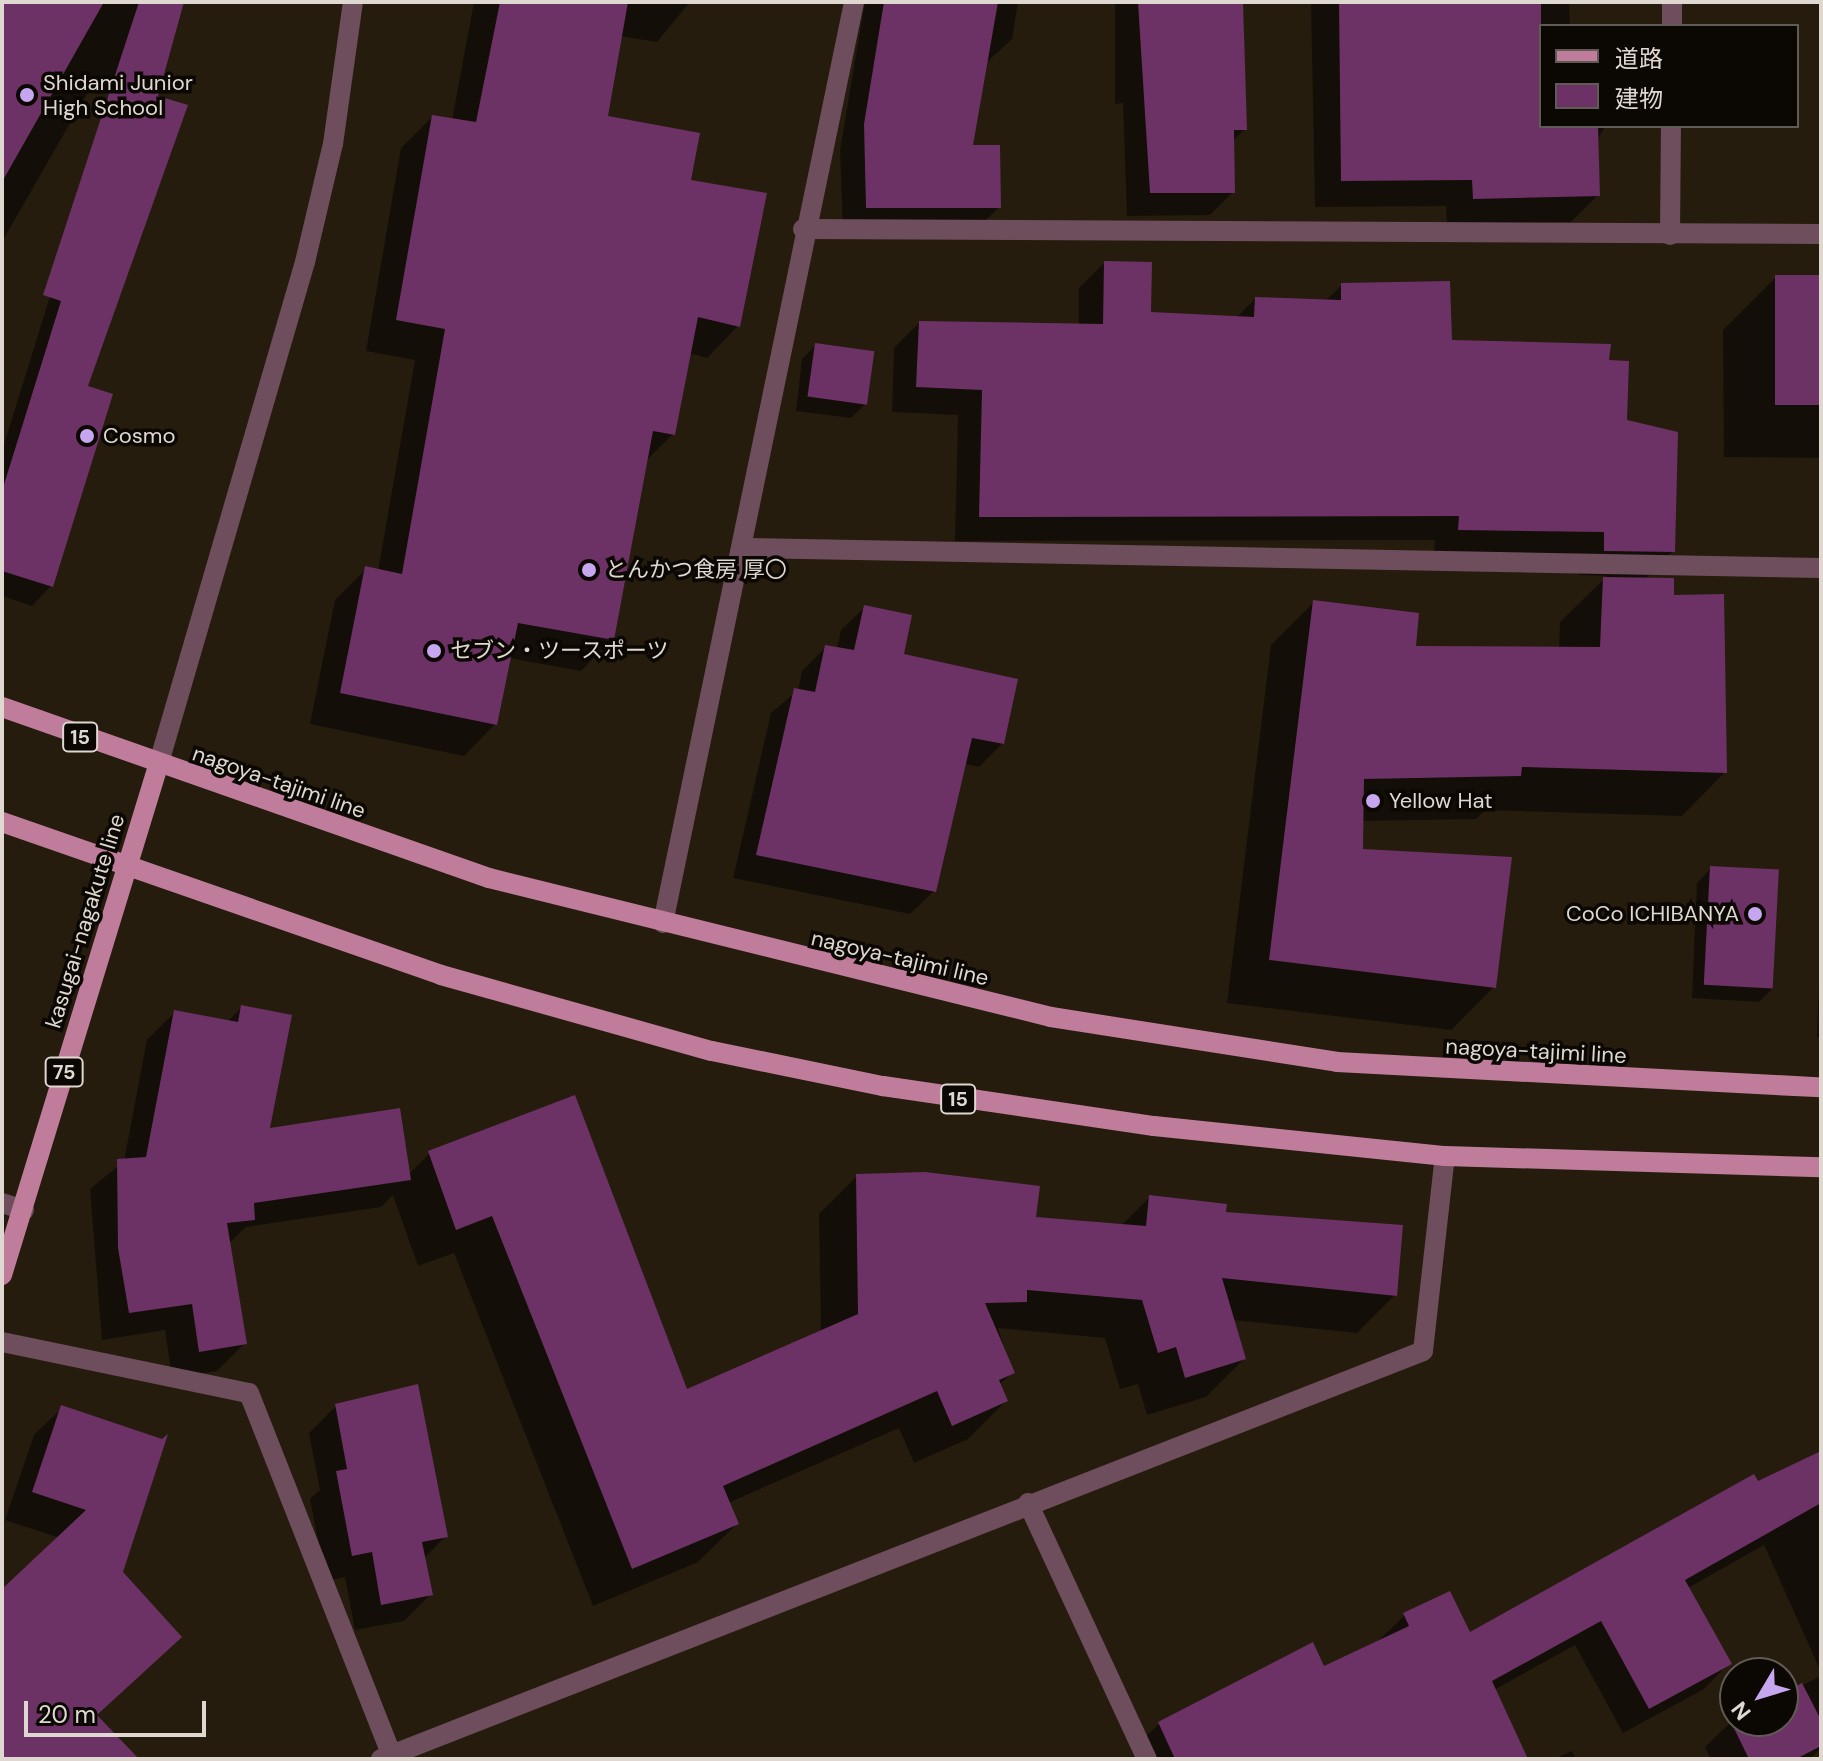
<!DOCTYPE html>
<meta charset="utf-8">
<style>
body{margin:0}
#map{position:relative;width:1823px;height:1761px;overflow:hidden;background:#251c0e;font-family:"DM Sans","Noto Sans JP",sans-serif}
div>[style]{position:absolute}
.shadow>*{inset:0;background:#0007}
.building>*{inset:0;background:#6c3265;transform-origin:0 0}
.service>*{height:20px;margin:-10px;padding:0 10px;transform-origin:10px;border-radius:10px;background:#6e4e5c}
.minor>*{height:20px;margin:-10px;padding:0 10px;transform-origin:10px;border-radius:10px;background:#6e4e5c}
.tertiary>*{height:20px;margin:-10px;padding:0 10px;transform-origin:10px;border-radius:10px;background:#6e4e5c}
.primary>*{height:20px;margin:-10px;padding:0 10px;transform-origin:10px;border-radius:10px;background:#c07d9b}
.dots>*{width:22px;height:22px;translate:-50% -50%;box-sizing:border-box;border:4px solid #0b0703;border-radius:50%}
span{translate:-50% -50%;white-space:nowrap;text-align:center;line-height:1.15;-webkit-text-stroke:7px #0b0703;paint-order:stroke}
.shield-label span{padding:2px 6px;background:#0b0703;border:2px solid;border-radius:6px;-webkit-text-stroke-width:0}
.shield-label{font-size:20px;color:#dfd8d0;font-weight:700}
.poi-label{font-size:22px;color:#dfd8d0}
.left{translate:0 -50%;text-align:left}
.right{translate:-100% -50%;text-align:right}
.street-label{font-size:22px;color:#dfd8d0}
.frame{position:absolute;inset:0;border:4px solid #dfd8d0;pointer-events:none}
.legend{position:absolute;left:1539px;top:24px;width:260px;height:104px;box-sizing:border-box;background:#0b0703;border:2px solid #605b55;margin:0;padding:10px 14px;list-style:none;font-size:24px;color:#dfd8d0}
.legend li{display:flex;align-items:center;gap:16px;height:40px}
.legend b{width:40px;border:2px solid #605b55}
.north{position:absolute;left:1719px;top:1657px;width:80px;height:80px;box-sizing:border-box;background:#0b0703;border:2px solid #605b55;border-radius:50%;rotate:232deg;font-size:22px;font-weight:700;line-height:32px;text-align:center;color:#dfd8d0}
.north::after{content:'';display:block;margin:auto;width:28px;height:36px;background:#c7a6f0;clip-path:polygon(50% 0,100% 100%,50% 72%,0 100%)}
.scale{position:absolute;left:24px;top:1701px;width:182px;height:36px;box-sizing:border-box;border:4px solid #dfd8d0;border-top:0;padding-left:10px;font-size:24px;line-height:28px;white-space:nowrap;color:#dfd8d0;-webkit-text-stroke:6px #0b0703;paint-order:stroke}
</style>
<div id="map">
<div class="shadow">
<div style="clip-path:polygon(2px 2px,182px 2px,135px 91px,186px 106px,85px 388px,51px 586px,32px 606px,2px 596px,2px 451px,108px 109px,126px 91px,96px 78px,2px 242px)"></div>
<div style="clip-path:polygon(474px 2px,690px 2px,657px 42px,620px 36px,605px 118px,689px 182px,738px 326px,707px 358px,689px 353px,673px 434px,645px 462px,612px 639px,581px 671px,509px 658px,495px 724px,464px 756px,310px 724px,335px 600px,366px 569px,378px 571px,415px 360px,366px 351px,401px 148px,432px 117px,452px 120px)"></div>
<div style="clip-path:polygon(865px 2px,1018px 2px,1012px 39px,986px 63px,971px 147px,999px 207px,974px 232px,843px 232px,840px 150px)"></div>
<div style="clip-path:polygon(1115px 2px,1243px 2px,1245px 129px,1232px 142px,1233px 192px,1210px 215px,1127px 216px,1123px 103px,1115px 104px)"></div>
<div style="clip-path:polygon(1311px 2px,1569px 2px,1570px 26px,1541px 26px,1541px 126px,1605px 126px,1596px 143px,1597px 196px,1571px 222px,1447px 225px,1446px 206px,1315px 207px)"></div>
<div style="clip-path:polygon(1104px 263px,1149px 314px,1236px 318px,1255px 299px,1325px 301px,1342px 285px,1450px 342px,1607px 362px,1673px 551px,1644px 580px,1671px 597px,1725px 772px,1682px 816px,1485px 810px,1476px 819px,1362px 821px,1361px 851px,1494px 987px,1451px 1030px,1227px 1003px,1271px 645px,1314px 602px,1413px 648px,1559px 649px,1560px 622px,1607px 576px,1579px 575px,1580px 556px,1434px 554px,1435px 540px,955px 541px,958px 415px,892px 412px,894px 348px,919px 323px,1079px 326px,1079px 288px)"></div>
<div style="clip-path:polygon(1776px 277px,1821px 277px,1821px 458px,1724px 457px,1723px 330px)"></div>
<div style="clip-path:polygon(816px 345px,865px 404px,851px 418px,796px 411px,802px 359px)"></div>
<div style="clip-path:polygon(865px 607px,902px 656px,1003px 743px,979px 767px,964px 764px,934px 891px,910px 914px,733px 878px,771px 713px,798px 690px,802px 671px,826px 647px,837px 649px,841px 630px)"></div>
<div style="clip-path:polygon(1711px 868px,1773px 988px,1759px 1002px,1692px 998px,1697px 883px)"></div>
<div style="clip-path:polygon(1821px 921px,1821px 1037px,1817px 1037px)"></div>
<div style="clip-path:polygon(242px 1007px,268px 1130px,408px 1175px,430px 1153px,686px 1392px,821px 1333px,819px 1214px,857px 1176px,1034px 1219px,1121px 1226px,1150px 1197px,1224px 1214px,1395px 1295px,1357px 1333px,1233px 1320px,1244px 1359px,1206px 1397px,1147px 1415px,1138px 1384px,1120px 1389px,1105px 1338px,998px 1328px,1012px 1373px,999px 1385px,1006px 1401px,968px 1439px,914px 1463px,899px 1428px,728px 1503px,737px 1524px,698px 1562px,593px 1606px,454px 1253px,418px 1266px,393px 1195px,381px 1207px,246px 1227px,228px 1244px,245px 1343px,217px 1371px,172px 1378px,165px 1330px,102px 1340px,90px 1189px,124px 1161px,147px 1040px,175px 1012px,227px 1022px)"></div>
<div style="clip-path:polygon(336px 1406px,446px 1536px,424px 1558px,431px 1594px,404px 1621px,355px 1630px,345px 1577px,326px 1581px,310px 1499px,320px 1490px,309px 1433px)"></div>
<div style="clip-path:polygon(62px 1408px,120px 1572px,180px 1637px,96px 1716px,136px 1759px,2px 1759px,2px 1591px,60px 1538px,5px 1520px,34px 1435px)"></div>
<div style="clip-path:polygon(1821px 1456px,1821px 1672px,1764px 1545px,1688px 1588px,1729px 1663px,1704px 1689px,1623px 1733px,1575px 1645px,1494px 1690px,1526px 1759px,1138px 1759px,1133px 1749px,1159px 1724px,1323px 1668px,1379px 1640px,1405px 1615px,1469px 1635px)"></div>
<div style="clip-path:polygon(1821px 1676px,1821px 1748px,1810px 1759px,1711px 1759px,1705px 1747px,1731px 1722px,1783px 1721px,1783px 1695px)"></div>
<div style="clip-path:polygon(1572px 1751px,1576px 1759px,1554px 1759px)"></div>
</div>
<div class="building">
<div style="clip-path:polygon(2px 2px,104px 2px,2px 182px)"></div>
<div style="clip-path:polygon(139px 2px,184px 2px,158px 96px,188px 105px,88px 386px,113px 394px,53px 587px,2px 571px,2px 491px,61px 301px,43px 295px)"></div>
<div style="clip-path:polygon(500px 2px,628px 2px,608px 116px,700px 133px,691px 180px,767px 193px,740px 327px,698px 317px,675px 435px,653px 431px,614px 640px,518px 623px,497px 725px,340px 693px,365px 566px,402px 574px,445px 329px,396px 320px,432px 115px,476px 122px)"></div>
<div style="clip-path:polygon(884px 2px,998px 2px,973px 145px,1000px 145px,1001px 208px,866px 208px,864px 124px)"></div>
<div style="clip-path:polygon(1138px 2px,1243px 2px,1247px 130px,1234px 130px,1235px 193px,1150px 193px)"></div>
<div style="clip-path:polygon(1339px 2px,1541px 2px,1541px 126px,1598px 126px,1600px 196px,1473px 199px,1472px 180px,1341px 181px)"></div>
<div style="clip-path:polygon(1104px 261px,1152px 262px,1151px 312px,1254px 317px,1255px 297px,1341px 300px,1341px 283px,1450px 281px,1452px 340px,1611px 344px,1609px 360px,1629px 361px,1627px 420px,1678px 432px,1675px 552px,1604px 551px,1604px 532px,1458px 530px,1459px 516px,979px 517px,982px 390px,916px 387px,919px 321px,1103px 324px)"></div>
<div style="left:1775px;top:275px;width:46px;height:130px"></div>
<div style="left:815px;top:343px;width:60px;height:54px;rotate:8deg"></div>
<div style="clip-path:polygon(1603px 577px,1674px 578px,1674px 595px,1724px 594px,1727px 773px,1522px 767px,1521px 776px,1364px 779px,1363px 849px,1512px 857px,1496px 988px,1269px 960px,1313px 600px,1419px 613px,1416px 646px,1600px 647px)"></div>
<div style="clip-path:polygon(864px 605px,912px 615px,904px 654px,1018px 679px,1004px 744px,972px 738px,936px 892px,756px 855px,794px 688px,815px 692px,825px 645px,854px 650px)"></div>
<div style="left:1710px;top:866px;width:69px;height:119px;rotate:3deg"></div>
<div style="clip-path:polygon(241px 1005px,292px 1015px,270px 1128px,400px 1108px,411px 1180px,254px 1203px,255px 1220px,227px 1223px,247px 1344px,199px 1352px,192px 1304px,129px 1313px,118px 1248px,117px 1159px,146px 1157px,174px 1010px,238px 1022px)"></div>
<div style="clip-path:polygon(575px 1095px,687px 1389px,858px 1314px,856px 1174px,925px 1172px,1040px 1186px,1036px 1217px,1146px 1226px,1149px 1195px,1227px 1204px,1226px 1212px,1403px 1225px,1397px 1296px,1222px 1278px,1246px 1359px,1185px 1378px,1176px 1347px,1158px 1353px,1142px 1300px,1027px 1290px,1027px 1302px,985px 1303px,1015px 1373px,999px 1380px,1008px 1401px,952px 1426px,937px 1391px,723px 1486px,739px 1524px,632px 1569px,492px 1216px,456px 1230px,428px 1151px)"></div>
<div style="clip-path:polygon(418px 1384px,448px 1537px,422px 1542px,433px 1595px,381px 1605px,372px 1552px,352px 1556px,336px 1471px,347px 1469px,335px 1404px)"></div>
<div style="clip-path:polygon(61px 1405px,162px 1439px,168px 1434px,123px 1572px,182px 1637px,97px 1715px,139px 1759px,2px 1759px,2px 1589px,86px 1510px,32px 1492px)"></div>
<div style="clip-path:polygon(1821px 1451px,1821px 1503px,1685px 1580px,1732px 1664px,1649px 1709px,1601px 1621px,1492px 1681px,1528px 1759px,1175px 1759px,1158px 1722px,1313px 1642px,1324px 1666px,1409px 1626px,1403px 1613px,1450px 1591px,1470px 1632px,1754px 1474px,1758px 1481px)"></div>
<div style="clip-path:polygon(1802px 1683px,1821px 1720px,1821px 1746px,1796px 1759px,1749px 1759px,1730px 1720px,1783px 1721px,1783px 1693px)"></div>
</div>
<div class="service">
<div style="left:2px;top:1203px;width:23px;rotate:18deg"></div>
</div>
<div class="minor">
<div style="left:1672px;top:26px;width:24px;rotate:-90deg"></div>
<div style="left:803px;top:229px;width:1018px;rotate:0.28deg"></div>
<div style="left:1670px;top:235px;width:109px;rotate:-89.5deg"></div>
<div style="left:744px;top:548px;width:1077px;rotate:1.06deg"></div>
<div style="left:663px;top:923px;width:941px;rotate:-78.28deg"></div>
<div style="left:2px;top:1342px;width:252px;rotate:11.7deg"></div>
<div style="left:249px;top:1393px;width:388px;rotate:68.5deg"></div>
<div style="left:1028px;top:1503px;width:282px;rotate:65.1deg"></div>
<div style="left:381px;top:1759px;width:1119px;rotate:-21.38deg"></div>
<div style="left:1423px;top:1351px;width:196px;rotate:-83.6deg"></div>
</div>
<div class="tertiary">
<div style="left:158px;top:766px;width:525px;rotate:-73.74deg"></div>
<div style="left:305px;top:262px;width:121px;rotate:-76.7deg"></div>
<div style="left:333px;top:144px;width:143px;rotate:-82deg"></div>
</div>
<div class="primary">
<div style="left:2px;top:707px;width:516px;rotate:19.35deg"></div>
<div style="left:489px;top:878px;width:579px;rotate:13.89deg"></div>
<div style="left:1051px;top:1017px;width:290px;rotate:8.9deg"></div>
<div style="left:1337px;top:1062px;width:485px;rotate:3deg"></div>
<div style="left:2px;top:822px;width:465px;rotate:19.2deg"></div>
<div style="left:441px;top:975px;width:281px;rotate:15.7deg"></div>
<div style="left:712px;top:1051px;width:175px;rotate:11.6deg"></div>
<div style="left:883px;top:1086px;width:274px;rotate:8.4deg"></div>
<div style="left:1154px;top:1126px;width:293px;rotate:5.9deg"></div>
<div style="left:1445px;top:1156px;width:376px;rotate:1.7deg"></div>
<div style="left:2px;top:1275px;width:532px;rotate:-72.96deg"></div>
</div>
<div class="dots">
<div style="left:27px;top:95px;background:#c7a6f0"></div>
<div style="left:87px;top:436px;background:#c7a6f0"></div>
<div style="left:589px;top:570px;background:#c7a6f0"></div>
<div style="left:434px;top:651px;background:#c7a6f0"></div>
<div style="left:1373px;top:801px;background:#c7a6f0"></div>
<div style="left:1755px;top:914px;background:#c7a6f0"></div>
</div>
<div class="shield-label">
<span style="left:80px;top:737px">15</span>
<span style="left:64px;top:1072px">75</span>
<span style="left:958px;top:1099px">15</span>
</div>
<div class="poi-label">
<span class="left" style="left:43px;top:95px">Shidami Junior<br>High School</span>
<span class="left" style="left:103px;top:436px">Cosmo</span>
<span class="left" style="left:605px;top:570px">とんかつ食房 厚〇</span>
<span class="left" style="left:450px;top:651px">セブン・ツースポーツ</span>
<span class="left" style="left:1389px;top:801px">Yellow Hat</span>
<span class="right" style="left:1739px;top:914px">CoCo ICHIBANYA</span>
</div>
<div class="street-label">
<span style="left:279px;top:782px;rotate:19deg">nagoya-tajimi line</span>
<span style="left:85px;top:921px;rotate:-73deg">kasugai-nagakute line</span>
<span style="left:900px;top:958px;rotate:13deg">nagoya-tajimi line</span>
<span style="left:1536px;top:1051px;rotate:3deg">nagoya-tajimi line</span>
</div>
<div class="frame"></div>
<ul class="legend">
<li><b style="height:10px;background:#c07d9b"></b>道路</li>
<li><b style="height:22px;background:#6c3265"></b>建物</li>
</ul>
<div class="north">N</div>
<div class="scale">20 m</div>
</div>
